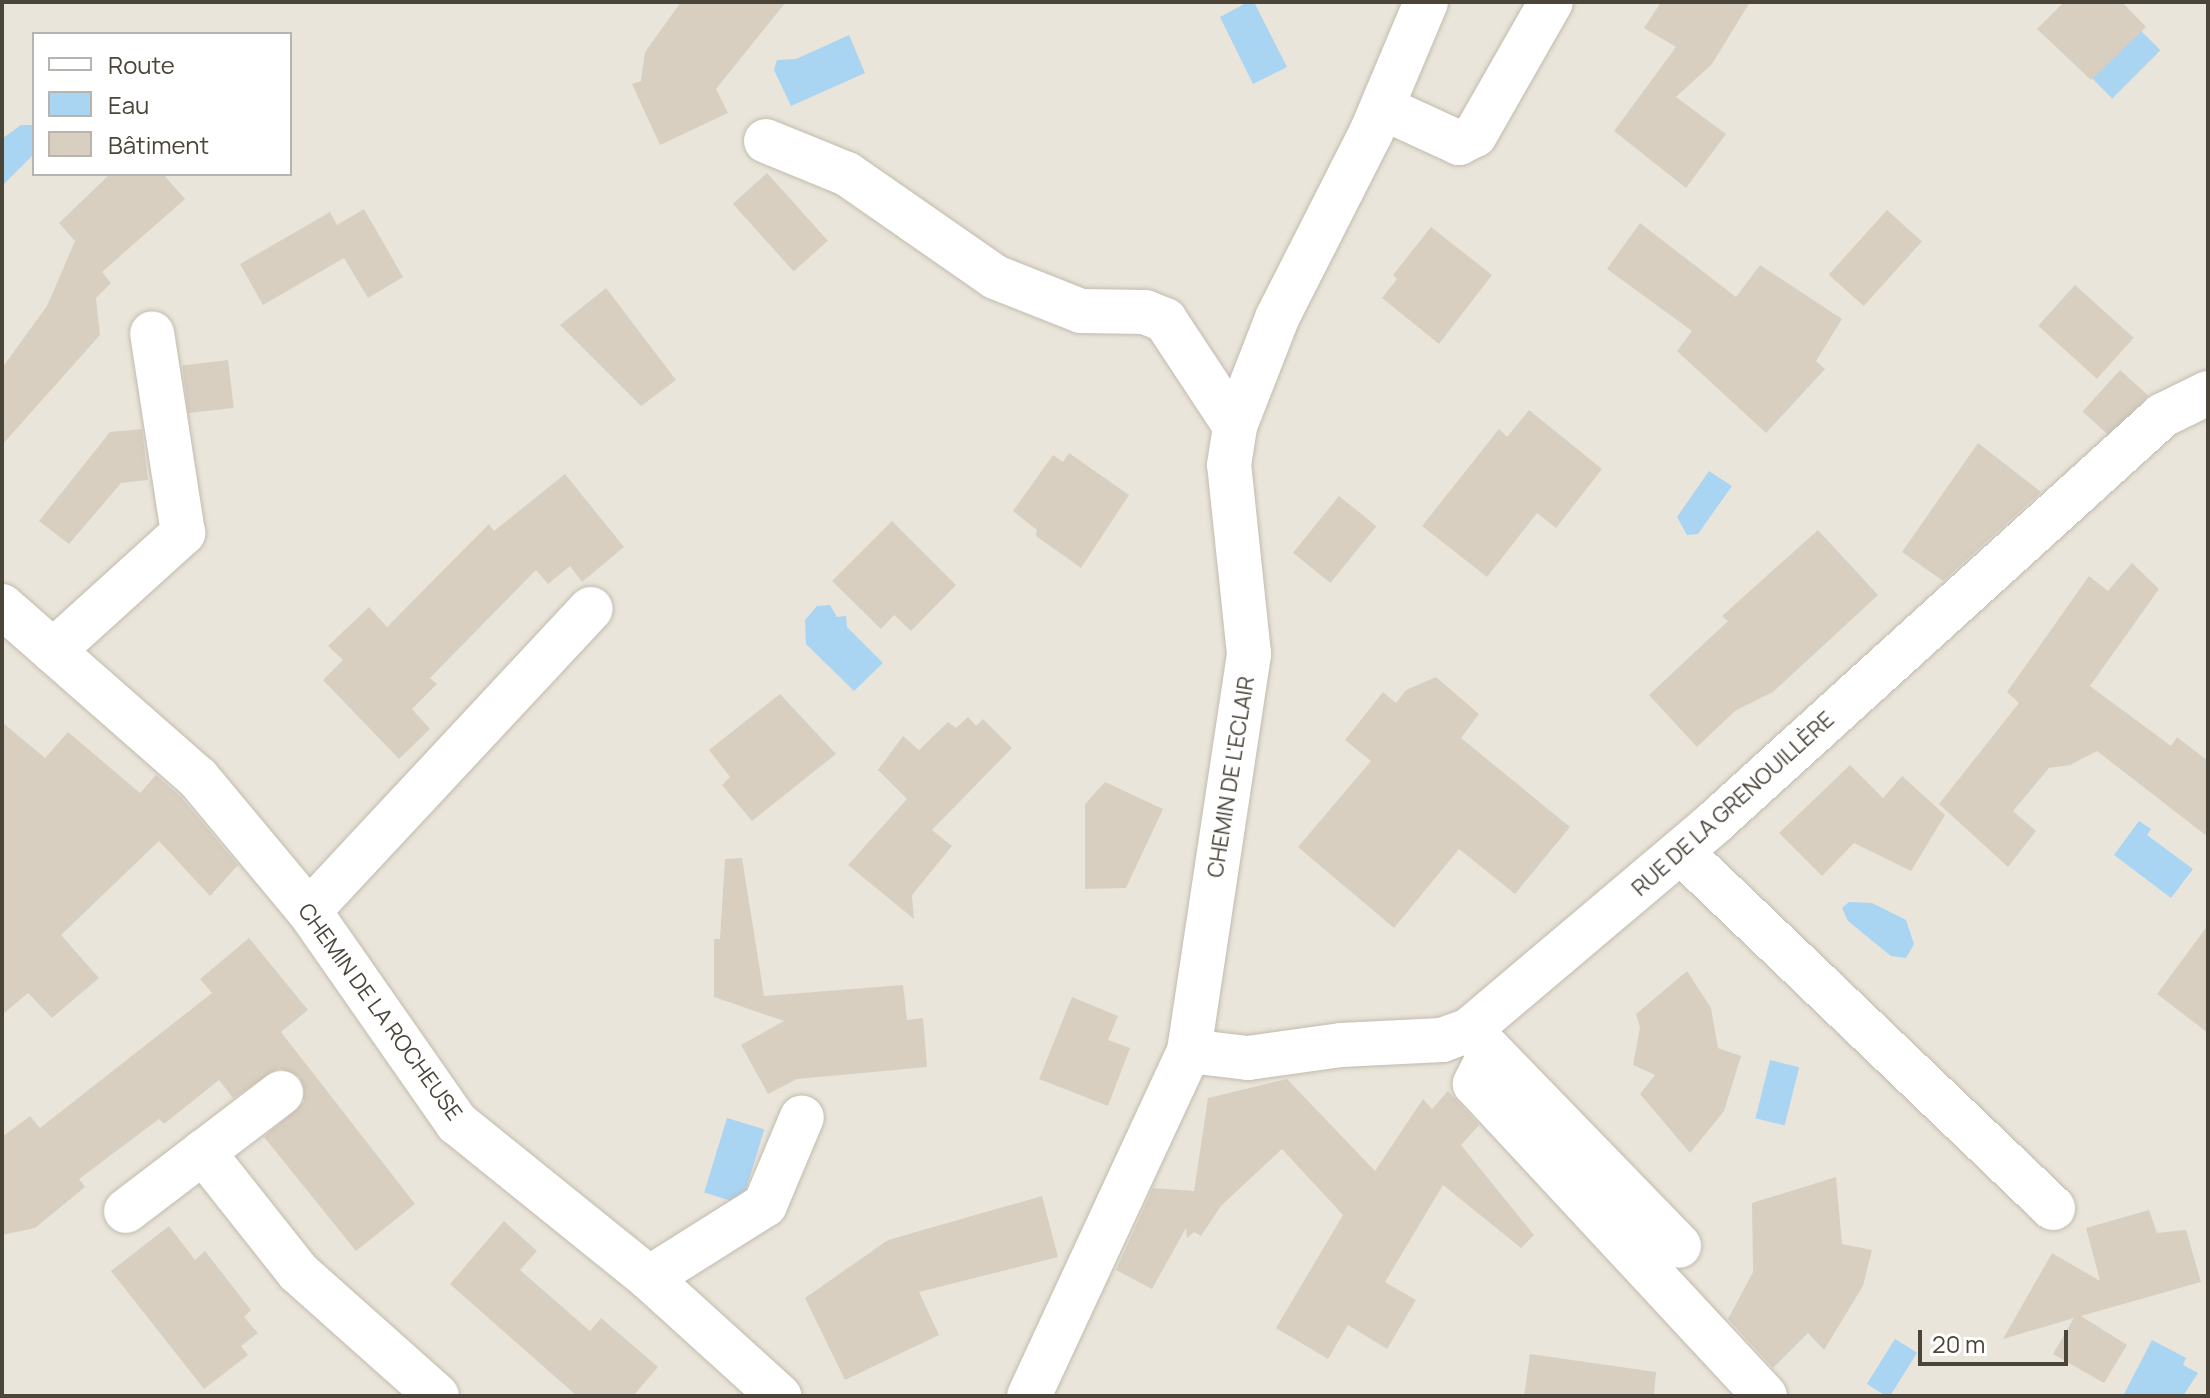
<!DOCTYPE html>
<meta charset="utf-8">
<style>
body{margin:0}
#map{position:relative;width:2210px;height:1398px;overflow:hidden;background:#f6f3ec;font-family:Manrope,sans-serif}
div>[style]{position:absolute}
.residential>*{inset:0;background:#eae5da}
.water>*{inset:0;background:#a9d4f2;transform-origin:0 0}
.building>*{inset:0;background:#d8cfc1;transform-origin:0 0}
.roads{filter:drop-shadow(0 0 2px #c2bbae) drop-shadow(0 0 2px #c2bbae)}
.minor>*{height:44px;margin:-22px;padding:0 22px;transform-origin:22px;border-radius:22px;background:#fff}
span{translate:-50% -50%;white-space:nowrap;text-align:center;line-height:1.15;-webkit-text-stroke:8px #fff;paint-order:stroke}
.street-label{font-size:22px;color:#4b4439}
.frame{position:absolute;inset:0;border:4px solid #4b4439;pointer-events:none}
.legend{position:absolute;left:32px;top:32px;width:260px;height:144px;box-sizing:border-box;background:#fff;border:2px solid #b7b4b0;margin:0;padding:10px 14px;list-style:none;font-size:24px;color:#4b4439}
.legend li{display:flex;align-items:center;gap:16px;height:40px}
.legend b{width:40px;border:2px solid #b7b4b0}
.scale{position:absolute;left:1918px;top:1330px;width:150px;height:36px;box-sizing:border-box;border:4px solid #4b4439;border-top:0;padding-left:10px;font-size:24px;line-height:28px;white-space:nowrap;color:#4b4439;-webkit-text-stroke:6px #fff;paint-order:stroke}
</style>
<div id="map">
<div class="residential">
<div style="clip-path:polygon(evenodd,2px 2px,2208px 2px,2208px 1396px,2px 1396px,2px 2px,34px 34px,290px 34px,290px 174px,34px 174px,34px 34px)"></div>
</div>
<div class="water">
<div style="clip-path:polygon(1248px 2px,1254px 2px,1287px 67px,1253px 84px,1220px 17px)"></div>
<div style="left:2137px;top:27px;width:33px;height:68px;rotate:45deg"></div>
<div style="clip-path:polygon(849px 35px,865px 73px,791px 106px,774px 70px,777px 60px,796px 59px)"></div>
<div style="clip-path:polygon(21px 125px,34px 125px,34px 154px,2px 186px,3px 138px)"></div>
<div style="clip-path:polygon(1709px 471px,1732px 486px,1698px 534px,1687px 535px,1677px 517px)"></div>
<div style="clip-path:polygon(830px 605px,837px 617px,846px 616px,847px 627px,883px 663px,854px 691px,806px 644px,805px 620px,817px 606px)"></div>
<div style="clip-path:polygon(2139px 821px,2151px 829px,2147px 835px,2193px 869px,2171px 898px,2114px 855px)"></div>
<div style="clip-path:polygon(1849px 902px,1872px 903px,1906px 920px,1914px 944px,1906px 958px,1891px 956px,1848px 921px,1842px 908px)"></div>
<div style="left:1770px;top:1060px;width:30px;height:60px;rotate:14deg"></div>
<div style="left:727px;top:1118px;width:39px;height:78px;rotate:17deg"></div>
<div style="left:1895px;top:1339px;width:26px;height:53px;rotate:32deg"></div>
<div style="clip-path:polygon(2152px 1340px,2186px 1358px,2183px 1365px,2198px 1373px,2183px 1396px,2123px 1396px)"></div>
</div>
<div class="building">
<div style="clip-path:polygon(681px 2px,786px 2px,716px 89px,728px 113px,660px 145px,632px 84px,641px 81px,645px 52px)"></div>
<div style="clip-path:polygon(1661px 2px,1750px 2px,1712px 64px,1676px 97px,1726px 134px,1686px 188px,1614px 131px,1676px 47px,1644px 28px)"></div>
<div style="clip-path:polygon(2064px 2px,2122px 2px,2146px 27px,2091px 80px,2037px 29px)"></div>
<div style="left:767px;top:173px;width:91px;height:46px;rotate:48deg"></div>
<div style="clip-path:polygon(110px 174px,163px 174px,185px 199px,102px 272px,111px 283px,96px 298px,100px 335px,2px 445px,2px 368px,47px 306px,75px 241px,59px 223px)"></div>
<div style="clip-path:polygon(364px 209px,403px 277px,368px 298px,344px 258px,263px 305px,240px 264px,330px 212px,337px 225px)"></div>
<div style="left:1887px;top:210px;width:47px;height:87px;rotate:42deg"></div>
<div style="clip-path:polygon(1640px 223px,1736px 297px,1760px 265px,1842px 319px,1816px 361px,1825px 369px,1766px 433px,1677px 351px,1692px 331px,1607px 269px)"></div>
<div style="clip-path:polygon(1431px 227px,1492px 275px,1439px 344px,1382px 298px,1397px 279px,1393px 275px)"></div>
<div style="left:2075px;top:285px;width:79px;height:55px;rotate:42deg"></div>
<div style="clip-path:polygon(606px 288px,676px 380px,641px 406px,560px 325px)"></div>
<div style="left:228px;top:360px;width:48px;height:46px;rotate:83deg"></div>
<div style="left:2120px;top:370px;width:38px;height:56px;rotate:42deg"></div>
<div style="clip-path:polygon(1529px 410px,1602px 469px,1556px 528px,1537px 513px,1487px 577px,1422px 526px,1499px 429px,1507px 437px)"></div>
<div style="clip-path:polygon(142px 429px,148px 480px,121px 483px,69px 544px,39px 521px,110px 432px)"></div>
<div style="clip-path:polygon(1978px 443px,2041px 492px,1943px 581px,1902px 552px)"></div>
<div style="clip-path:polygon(1069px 453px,1129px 495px,1081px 568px,1036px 536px,1037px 530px,1013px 511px,1053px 455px,1063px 462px)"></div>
<div style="clip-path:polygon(565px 474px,624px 547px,582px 582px,570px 566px,548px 584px,536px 570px,430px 678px,437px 684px,412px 709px,430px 729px,399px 759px,323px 680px,343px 660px,328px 646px,369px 607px,387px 627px,489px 524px,494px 531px)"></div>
<div style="left:1339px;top:496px;width:48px;height:73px;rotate:39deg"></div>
<div style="clip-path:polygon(892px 521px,956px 585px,911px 631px,894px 615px,881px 629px,832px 581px)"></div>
<div style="clip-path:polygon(1818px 530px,1878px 595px,1773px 692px,1735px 711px,1697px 747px,1649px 695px,1728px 621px,1722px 616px)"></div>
<div style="clip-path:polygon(2132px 563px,2159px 589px,2090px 686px,2171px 746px,2177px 737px,2208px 761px,2208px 837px,2097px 751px,2070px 765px,2049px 768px,2013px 811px,2036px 831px,2008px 867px,1939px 804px,2019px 703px,2007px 692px,2089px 576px,2108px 591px)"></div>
<div style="clip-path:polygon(1436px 677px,1479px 714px,1461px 738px,1570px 827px,1515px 894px,1459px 849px,1394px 928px,1298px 847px,1371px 761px,1345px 740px,1383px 692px,1396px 703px,1406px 690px)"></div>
<div style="clip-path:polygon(780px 694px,836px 754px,752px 821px,722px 785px,730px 777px,709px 750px)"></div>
<div style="clip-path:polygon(968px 717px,976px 726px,983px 719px,1012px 748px,932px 830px,952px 846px,912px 895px,914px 919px,848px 865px,907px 799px,878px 770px,903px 736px,919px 750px,948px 722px,956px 728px)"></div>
<div style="clip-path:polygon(2px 722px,45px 758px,68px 732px,140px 793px,156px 775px,180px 796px,238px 865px,210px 896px,159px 841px,61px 935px,99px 978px,52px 1018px,28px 993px,2px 1015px)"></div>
<div style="clip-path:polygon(1850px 765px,1883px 798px,1902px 776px,1945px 815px,1911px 871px,1854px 843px,1822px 876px,1779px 833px)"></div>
<div style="clip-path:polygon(1105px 782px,1163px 809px,1126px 888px,1085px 889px,1085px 804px)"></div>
<div style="clip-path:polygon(742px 858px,764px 996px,903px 985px,907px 1020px,923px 1018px,927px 1067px,797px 1079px,768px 1094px,741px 1045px,784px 1021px,714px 997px,714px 939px,720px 939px,725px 859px)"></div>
<div style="clip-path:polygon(2208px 925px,2208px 1033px,2157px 994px)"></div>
<div style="clip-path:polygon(249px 938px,308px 1010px,281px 1032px,415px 1204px,356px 1251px,264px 1137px,304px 1102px,300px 1077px,279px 1068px,233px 1098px,219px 1080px,164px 1124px,159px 1119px,79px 1179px,85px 1187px,35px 1228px,2px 1235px,2px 1137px,30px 1116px,40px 1128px,212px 993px,200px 979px)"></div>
<div style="clip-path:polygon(1687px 971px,1711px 1008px,1718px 1048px,1741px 1056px,1724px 1111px,1690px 1153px,1640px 1094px,1655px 1075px,1633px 1065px,1640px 1027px,1636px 1014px)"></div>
<div style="clip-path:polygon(1072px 997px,1118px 1016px,1108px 1040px,1130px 1048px,1108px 1106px,1039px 1079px)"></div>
<div style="clip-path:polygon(1287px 1079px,1375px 1171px,1423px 1099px,1432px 1109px,1448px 1091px,1479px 1125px,1461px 1145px,1534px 1235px,1521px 1248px,1443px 1185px,1385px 1282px,1416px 1300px,1387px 1349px,1348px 1325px,1328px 1359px,1276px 1328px,1343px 1215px,1282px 1149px,1221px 1206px,1201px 1236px,1194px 1232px,1187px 1238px,1186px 1228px,1152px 1289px,1116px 1270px,1153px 1188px,1194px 1191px,1208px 1098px)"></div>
<div style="clip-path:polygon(1836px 1177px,1842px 1244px,1872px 1250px,1863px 1286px,1824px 1350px,1808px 1333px,1773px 1368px,1728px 1319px,1753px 1272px,1752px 1203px)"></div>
<div style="clip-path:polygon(1042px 1196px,1058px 1257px,919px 1292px,939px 1335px,845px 1380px,805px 1298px,888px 1240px)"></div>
<div style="clip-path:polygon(2149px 1210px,2157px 1233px,2186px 1230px,2201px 1282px,2081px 1316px,2127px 1345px,2104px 1383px,2053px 1354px,2074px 1318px,2003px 1339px,2052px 1253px,2100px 1281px,2086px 1228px)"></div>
<div style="clip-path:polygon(504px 1221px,537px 1251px,520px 1270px,590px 1331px,601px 1318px,658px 1367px,633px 1396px,577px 1396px,450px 1284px)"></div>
<div style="clip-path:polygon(169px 1226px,195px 1260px,205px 1251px,251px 1310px,244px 1317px,258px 1333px,241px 1346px,248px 1355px,204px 1389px,111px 1271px)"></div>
<div style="clip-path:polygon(1530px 1354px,1656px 1372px,1654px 1396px,1524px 1396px)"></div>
</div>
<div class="roads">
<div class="minor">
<div style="left:1383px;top:108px;width:84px;rotate:24.7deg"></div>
<div style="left:1459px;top:143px;width:18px;rotate:-27deg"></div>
<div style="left:1475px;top:135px;width:153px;rotate:-60.3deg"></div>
<div style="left:766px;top:141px;width:87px;rotate:22.2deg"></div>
<div style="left:847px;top:174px;width:180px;rotate:34.8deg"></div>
<div style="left:995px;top:277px;width:92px;rotate:21.6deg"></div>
<div style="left:1081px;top:311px;width:64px;rotate:0.9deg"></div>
<div style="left:1145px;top:312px;width:22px;rotate:22deg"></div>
<div style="left:1165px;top:320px;width:127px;rotate:56.6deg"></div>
<div style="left:2px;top:606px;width:261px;rotate:41.3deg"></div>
<div style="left:198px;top:778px;width:173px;rotate:50.2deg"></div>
<div style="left:309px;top:911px;width:259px;rotate:55.1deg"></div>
<div style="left:457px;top:1123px;width:247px;rotate:38.9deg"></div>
<div style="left:649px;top:1278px;width:176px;rotate:42.2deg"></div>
<div style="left:53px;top:651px;width:176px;rotate:-42.2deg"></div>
<div style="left:183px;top:533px;width:202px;rotate:-98.8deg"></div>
<div style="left:1681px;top:852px;width:515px;rotate:43.74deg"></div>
<div style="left:309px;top:911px;width:413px;rotate:-47deg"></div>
<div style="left:1471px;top:1031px;width:299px;rotate:45.9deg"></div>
<div style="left:1189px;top:1051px;width:59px;rotate:6.8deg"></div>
<div style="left:1248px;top:1058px;width:94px;rotate:-8deg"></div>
<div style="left:1341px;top:1045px;width:101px;rotate:-2.8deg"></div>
<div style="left:1442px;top:1040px;width:29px;rotate:-20deg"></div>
<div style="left:1469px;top:1030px;width:324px;rotate:-40.2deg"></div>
<div style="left:1716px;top:821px;width:604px;rotate:-42.25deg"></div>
<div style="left:2163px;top:415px;width:50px;rotate:-26.1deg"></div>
<div style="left:1491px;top:1052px;width:36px;rotate:117deg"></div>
<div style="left:1475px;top:1084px;width:426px;rotate:47.1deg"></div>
<div style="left:203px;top:1152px;width:153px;rotate:51.6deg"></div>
<div style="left:298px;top:1272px;width:186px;rotate:41.7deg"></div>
<div style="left:126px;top:1211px;width:195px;rotate:-37.3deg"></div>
<div style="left:649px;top:1278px;width:137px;rotate:-32.2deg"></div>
<div style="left:765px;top:1205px;width:95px;rotate:-67.2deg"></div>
<div style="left:1029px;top:1396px;width:380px;rotate:-65.1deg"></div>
<div style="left:1189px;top:1051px;width:402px;rotate:-81.4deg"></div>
<div style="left:1249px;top:654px;width:190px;rotate:-96deg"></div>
<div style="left:1229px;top:465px;width:39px;rotate:-81deg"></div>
<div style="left:1235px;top:426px;width:116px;rotate:-68.7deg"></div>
<div style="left:1277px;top:318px;width:208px;rotate:-63.1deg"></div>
<div style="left:1371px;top:133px;width:142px;rotate:-67.2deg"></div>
</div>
</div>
<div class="street-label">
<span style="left:1231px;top:777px;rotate:-81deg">CHEMIN DE L'ECLAIR</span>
<span style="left:1733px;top:804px;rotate:-42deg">RUE DE LA GRENOUILLÈRE</span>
<span style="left:380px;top:1012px;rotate:54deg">CHEMIN DE LA ROCHEUSE</span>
</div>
<div class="frame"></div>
<ul class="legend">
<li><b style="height:10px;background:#fff"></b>Route</li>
<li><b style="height:22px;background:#a9d4f2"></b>Eau</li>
<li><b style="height:22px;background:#d8cfc1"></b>Bâtiment</li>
</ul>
<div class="scale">20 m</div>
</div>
